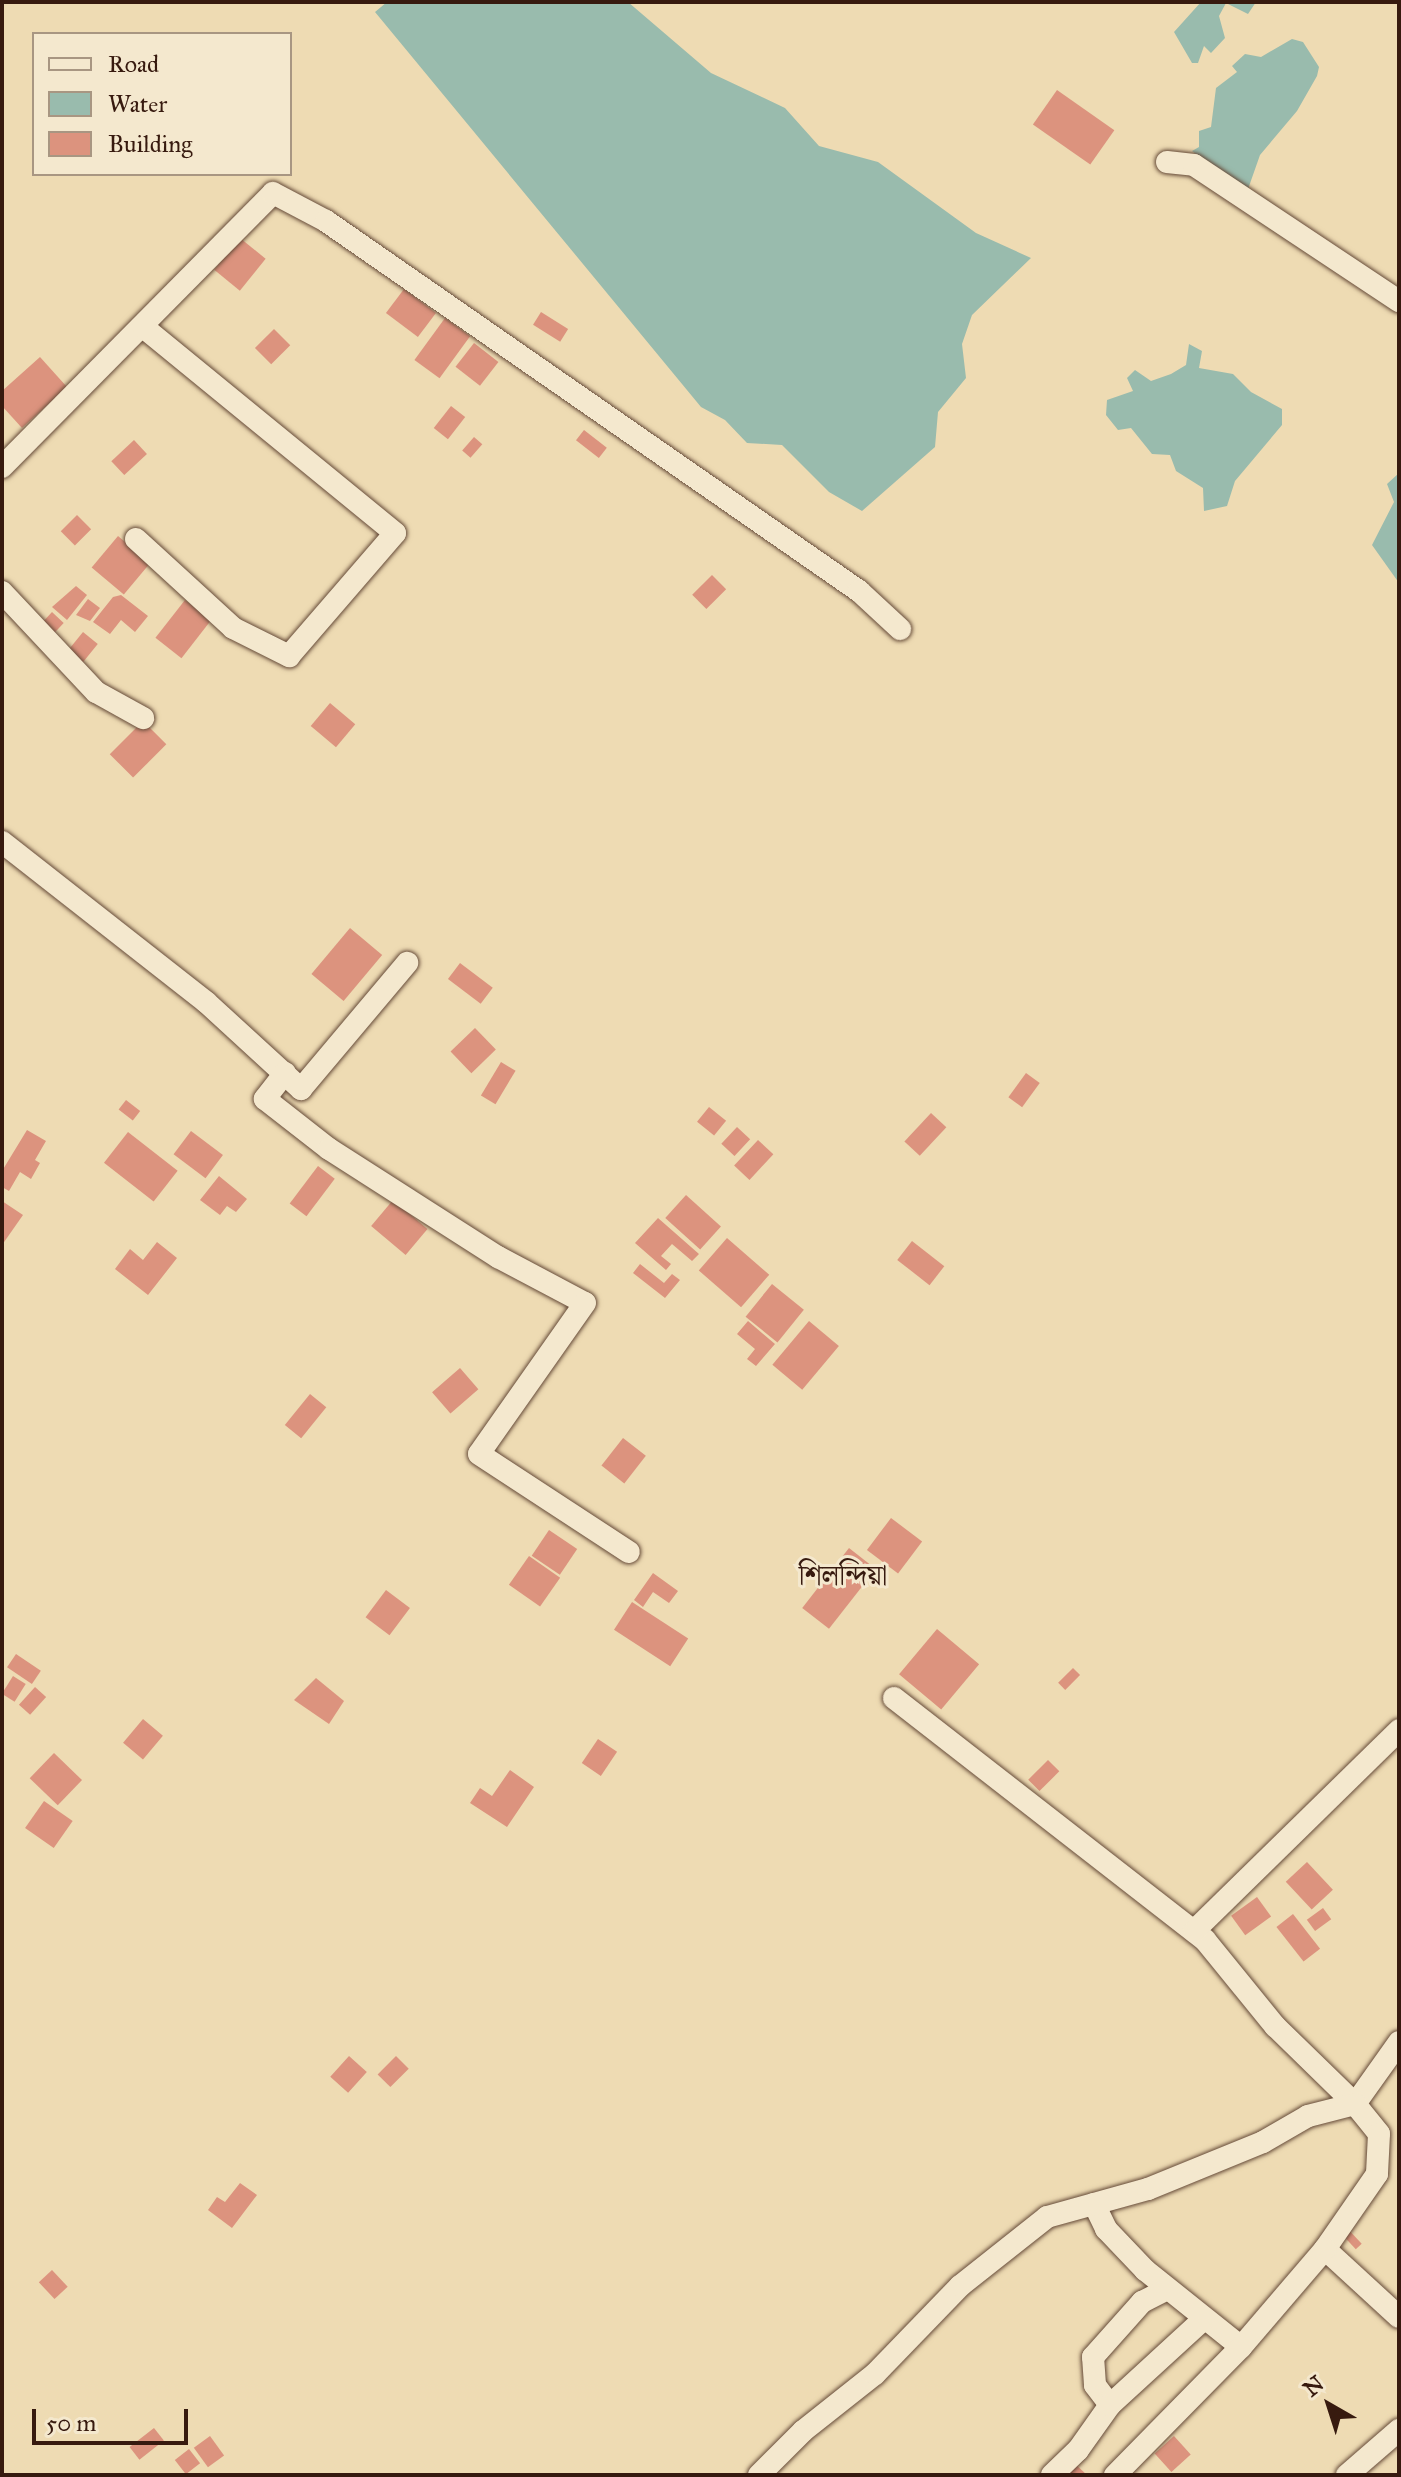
<!DOCTYPE html>
<meta charset="utf-8">
<style>
body{margin:0}
#map{position:relative;width:1401px;height:2477px;overflow:hidden;background:#eedbb3;font-family:"IM FELL Great Primer","Noto Serif Bengali",serif}
div>[style]{position:absolute}
.water>*{inset:0;background:#99bbad}
.building>*{inset:0;background:#dc937e;transform-origin:0 0}
.roads{filter:drop-shadow(0 0 2px #654a38) drop-shadow(0 0 2px #654a38)}
.minor>*{height:22px;margin:-11px;padding:0 11px;transform-origin:11px;border-radius:11px;background:#f4e8ce}
span{translate:-50% -50%;white-space:nowrap;text-align:center;line-height:1.15;-webkit-text-stroke:6px #f4e8ce;paint-order:stroke}
.quarter-label{font-size:28px;color:#371a0f}
.frame{position:absolute;inset:0;border:4px solid #371a0f;pointer-events:none}
.legend{position:absolute;left:32px;top:32px;width:260px;height:144px;box-sizing:border-box;background:#f4e8ce;border:2px solid #a89682;margin:0;padding:10px 14px;list-style:none;font-size:24px;color:#371a0f}
.legend li{display:flex;align-items:center;gap:16px;height:40px}
.legend b{width:40px;border:2px solid #a89682}
.north{position:absolute;left:1289px;top:2365px;width:80px;height:80px;-webkit-text-stroke:6px #f4e8ce;paint-order:stroke;rotate:321deg;font-size:22px;font-weight:700;line-height:32px;text-align:center;color:#371a0f}
.north::after{content:'';display:block;margin:auto;width:28px;height:36px;background:#371a0f;clip-path:polygon(50% 0,100% 100%,50% 72%,0 100%)}
.scale{position:absolute;left:32px;top:2409px;width:156px;height:36px;box-sizing:border-box;border:4px solid #371a0f;border-top:0;padding-left:10px;font-size:24px;line-height:28px;white-space:nowrap;color:#371a0f;-webkit-text-stroke:6px #f4e8ce;paint-order:stroke}
</style>
<div id="map">
<div class="water">
<div style="clip-path:polygon(387px 2px,628px 2px,711px 73px,785px 108px,819px 146px,878px 162px,976px 233px,1031px 258px,972px 315px,962px 344px,966px 378px,938px 412px,935px 447px,862px 511px,829px 492px,782px 445px,747px 443px,725px 420px,701px 407px,375px 12px)"></div>
<div style="clip-path:polygon(1201px 2px,1256px 2px,1248px 14px,1226px 3px,1219px 16px,1225px 38px,1211px 53px,1204px 46px,1198px 63px,1192px 63px,1174px 32px)"></div>
<div style="clip-path:polygon(1292px 39px,1303px 42px,1319px 67px,1317px 76px,1297px 111px,1260px 155px,1247px 192px,1192px 151px,1199px 147px,1199px 131px,1211px 127px,1216px 88px,1237px 72px,1232px 66px,1245px 54px,1261px 57px)"></div>
<div style="clip-path:polygon(1189px 344px,1202px 351px,1199px 368px,1233px 374px,1251px 392px,1282px 409px,1282px 425px,1235px 481px,1227px 506px,1204px 511px,1203px 488px,1176px 471px,1170px 455px,1152px 454px,1131px 428px,1118px 430px,1106px 415px,1107px 400px,1133px 391px,1127px 378px,1135px 370px,1151px 381px,1171px 374px,1186px 365px)"></div>
<div style="clip-path:polygon(1399px 473px,1399px 583px,1372px 545px,1394px 502px,1387px 484px)"></div>
</div>
<div class="building">
<div style="left:1057px;top:90px;width:70px;height:42px;rotate:35deg"></div>
<div style="left:240px;top:238px;width:33px;height:41px;rotate:39deg"></div>
<div style="left:404px;top:289px;width:40px;height:30px;rotate:37deg"></div>
<div style="left:541px;top:312px;width:32px;height:15px;rotate:32deg"></div>
<div style="left:445px;top:318px;width:31px;height:52px;rotate:36deg"></div>
<div style="left:274px;top:329px;width:23px;height:27px;rotate:45deg"></div>
<div style="left:474px;top:343px;width:31px;height:30px;rotate:38deg"></div>
<div style="clip-path:polygon(40px 357px,67px 387px,22px 428px,2px 406px,2px 391px)"></div>
<div style="left:451px;top:406px;width:18px;height:28px;rotate:38deg"></div>
<div style="left:584px;top:430px;width:29px;height:13px;rotate:38deg"></div>
<div style="left:474px;top:437px;width:11px;height:18px;rotate:41deg"></div>
<div style="left:134px;top:440px;width:19px;height:31px;rotate:47deg"></div>
<div style="left:77px;top:515px;width:20px;height:23px;rotate:45deg"></div>
<div style="left:118px;top:536px;width:42px;height:41px;rotate:40deg"></div>
<div style="left:712px;top:575px;width:20px;height:28px;rotate:45deg"></div>
<div style="clip-path:polygon(76px 586px,87px 595px,67px 620px,52px 607px)"></div>
<div style="clip-path:polygon(121px 595px,148px 616px,135px 632px,121px 620px,110px 634px,93px 622px,113px 597px)"></div>
<div style="clip-path:polygon(88px 599px,100px 608px,90px 621px,76px 615px)"></div>
<div style="left:185px;top:600px;width:33px;height:48px;rotate:38deg"></div>
<div style="left:52px;top:612px;width:16px;height:19px;rotate:43deg"></div>
<div style="left:83px;top:632px;width:19px;height:30px;rotate:39deg"></div>
<div style="left:330px;top:703px;width:33px;height:30px;rotate:40deg"></div>
<div style="left:143px;top:721px;width:33px;height:47px;rotate:45deg"></div>
<div style="left:350px;top:928px;width:42px;height:60px;rotate:40deg"></div>
<div style="left:460px;top:963px;width:41px;height:20px;rotate:37deg"></div>
<div style="left:475px;top:1028px;width:30px;height:34px;rotate:46deg"></div>
<div style="left:501px;top:1062px;width:17px;height:39px;rotate:31deg"></div>
<div style="left:1026px;top:1073px;width:17px;height:30px;rotate:36deg"></div>
<div style="left:126px;top:1100px;width:18px;height:12px;rotate:38deg"></div>
<div style="left:709px;top:1107px;width:22px;height:19px;rotate:39deg"></div>
<div style="left:931px;top:1113px;width:21px;height:39px;rotate:43deg"></div>
<div style="left:737px;top:1127px;width:18px;height:23px;rotate:43deg"></div>
<div style="clip-path:polygon(27px 1130px,46px 1141px,35px 1160px,40px 1163px,31px 1179px,20px 1172px,9px 1191px,2px 1187px,2px 1171px)"></div>
<div style="left:191px;top:1131px;width:40px;height:29px;rotate:37deg"></div>
<div style="left:128px;top:1132px;width:63px;height:39px;rotate:38deg"></div>
<div style="left:758px;top:1140px;width:21px;height:35px;rotate:43deg"></div>
<div style="left:318px;top:1166px;width:21px;height:47px;rotate:37deg"></div>
<div style="clip-path:polygon(219px 1176px,247px 1199px,236px 1212px,227px 1206px,220px 1215px,200px 1200px)"></div>
<div style="left:686px;top:1195px;width:47px;height:31px;rotate:42deg"></div>
<div style="left:393px;top:1200px;width:45px;height:34px;rotate:40deg"></div>
<div style="clip-path:polygon(2px 1201px,23px 1215px,2px 1245px)"></div>
<div style="clip-path:polygon(658px 1218px,699px 1254px,692px 1261px,672px 1244px,661px 1256px,671px 1264px,666px 1270px,635px 1243px)"></div>
<div style="left:727px;top:1238px;width:56px;height:43px;rotate:41deg"></div>
<div style="left:912px;top:1241px;width:41px;height:24px;rotate:38deg"></div>
<div style="clip-path:polygon(157px 1242px,177px 1258px,148px 1295px,115px 1269px,130px 1249px,143px 1260px)"></div>
<div style="clip-path:polygon(640px 1264px,664px 1283px,672px 1274px,680px 1280px,665px 1298px,633px 1273px)"></div>
<div style="left:772px;top:1284px;width:41px;height:42px;rotate:39deg"></div>
<div style="clip-path:polygon(748px 1321px,775px 1344px,756px 1366px,747px 1359px,755px 1349px,737px 1334px)"></div>
<div style="left:809px;top:1321px;width:39px;height:57px;rotate:40deg"></div>
<div style="left:460px;top:1368px;width:28px;height:37px;rotate:49deg"></div>
<div style="left:310px;top:1394px;width:21px;height:40px;rotate:39deg"></div>
<div style="left:623px;top:1438px;width:29px;height:35px;rotate:38deg"></div>
<div style="left:891px;top:1518px;width:39px;height:40px;rotate:37deg"></div>
<div style="left:549px;top:1530px;width:34px;height:31px;rotate:34deg"></div>
<div style="left:849px;top:1548px;width:34px;height:76px;rotate:38deg"></div>
<div style="left:529px;top:1556px;width:38px;height:35px;rotate:35deg"></div>
<div style="clip-path:polygon(653px 1573px,678px 1591px,669px 1603px,653px 1592px,643px 1607px,634px 1600px)"></div>
<div style="left:386px;top:1590px;width:30px;height:34px;rotate:37deg"></div>
<div style="left:632px;top:1602px;width:67px;height:33px;rotate:33deg"></div>
<div style="left:937px;top:1629px;width:55px;height:59px;rotate:40deg"></div>
<div style="left:16px;top:1654px;width:30px;height:16px;rotate:34deg"></div>
<div style="left:1073px;top:1668px;width:10px;height:21px;rotate:45deg"></div>
<div style="left:13px;top:1676px;width:15px;height:21px;rotate:32deg"></div>
<div style="clip-path:polygon(316px 1678px,344px 1701px,329px 1724px,294px 1700px)"></div>
<div style="left:35px;top:1687px;width:15px;height:24px;rotate:42deg"></div>
<div style="left:143px;top:1719px;width:26px;height:31px;rotate:40deg"></div>
<div style="left:598px;top:1739px;width:23px;height:29px;rotate:34deg"></div>
<div style="left:54px;top:1753px;width:39px;height:35px;rotate:44deg"></div>
<div style="left:1048px;top:1760px;width:16px;height:28px;rotate:45deg"></div>
<div style="clip-path:polygon(510px 1770px,534px 1787px,507px 1827px,470px 1803px,480px 1788px,492px 1796px)"></div>
<div style="left:44px;top:1801px;width:35px;height:33px;rotate:35deg"></div>
<div style="left:1307px;top:1862px;width:38px;height:29px;rotate:47deg"></div>
<div style="left:1257px;top:1897px;width:24px;height:32px;rotate:54deg"></div>
<div style="left:1323px;top:1908px;width:14px;height:20px;rotate:54deg"></div>
<div style="left:1293px;top:1914px;width:44px;height:21px;rotate:52deg"></div>
<div style="left:349px;top:2056px;width:24px;height:28px;rotate:42deg"></div>
<div style="left:396px;top:2056px;width:18px;height:26px;rotate:45deg"></div>
<div style="clip-path:polygon(240px 2183px,257px 2195px,232px 2228px,208px 2210px,217px 2197px,225px 2202px)"></div>
<div style="left:1346px;top:2227px;width:23px;height:8px;rotate:47deg"></div>
<div style="left:52px;top:2270px;width:23px;height:18px;rotate:47deg"></div>
<div style="left:154px;top:2428px;width:16px;height:31px;rotate:52deg"></div>
<div style="left:210px;top:2436px;width:24px;height:20px;rotate:54deg"></div>
<div style="left:1174px;top:2436px;width:25px;height:26px;rotate:48deg"></div>
<div style="left:189px;top:2449px;width:18px;height:18px;rotate:52deg"></div>
<div style="clip-path:polygon(1074px 2463px,1087px 2475px,1063px 2475px)"></div>
</div>
<div class="roads">
<div class="minor">
<div style="left:1167px;top:162px;width:27px;rotate:6deg"></div>
<div style="left:1194px;top:165px;width:246px;rotate:33.6deg"></div>
<div style="left:2px;top:467px;width:385px;rotate:-45.3deg"></div>
<div style="left:273px;top:193px;width:60px;rotate:27.8deg"></div>
<div style="left:326px;top:221px;width:649px;rotate:34.77deg"></div>
<div style="left:859px;top:591px;width:56px;rotate:42.8deg"></div>
<div style="left:136px;top:539px;width:132px;rotate:42.5deg"></div>
<div style="left:233px;top:628px;width:63px;rotate:26.6deg"></div>
<div style="left:289px;top:656px;width:162px;rotate:-49.2deg"></div>
<div style="left:395px;top:533px;width:325px;rotate:-140.7deg"></div>
<div style="left:2px;top:592px;width:137px;rotate:46.8deg"></div>
<div style="left:96px;top:692px;width:54px;rotate:29deg"></div>
<div style="left:2px;top:842px;width:259px;rotate:38.1deg"></div>
<div style="left:206px;top:1002px;width:129px;rotate:42.5deg"></div>
<div style="left:301px;top:1089px;width:165px;rotate:-49.9deg"></div>
<div style="left:285px;top:1073px;width:33px;rotate:128deg"></div>
<div style="left:265px;top:1099px;width:81px;rotate:38deg"></div>
<div style="left:329px;top:1149px;width:201px;rotate:32.6deg"></div>
<div style="left:498px;top:1257px;width:98px;rotate:27.9deg"></div>
<div style="left:585px;top:1303px;width:184px;rotate:125.1deg"></div>
<div style="left:479px;top:1454px;width:179px;rotate:33.2deg"></div>
<div style="left:894px;top:1698px;width:394px;rotate:37.9deg"></div>
<div style="left:1205px;top:1940px;width:111px;rotate:50.9deg"></div>
<div style="left:1275px;top:2026px;width:112px;rotate:44.3deg"></div>
<div style="left:1355px;top:2104px;width:76px;rotate:-54.6deg"></div>
<div style="left:1194px;top:1931px;width:287px;rotate:-44.4deg"></div>
<div style="left:1094px;top:2204px;width:28px;rotate:64deg"></div>
<div style="left:1106px;top:2229px;width:57px;rotate:46.4deg"></div>
<div style="left:1145px;top:2270px;width:123px;rotate:38.7deg"></div>
<div style="left:1325px;top:2249px;width:100px;rotate:42.6deg"></div>
<div style="left:1110px;top:2405px;width:25px;rotate:-127deg"></div>
<div style="left:1095px;top:2385px;width:28px;rotate:-94deg"></div>
<div style="left:1093px;top:2357px;width:74px;rotate:-48.3deg"></div>
<div style="left:1142px;top:2302px;width:28px;rotate:-27deg"></div>
<div style="left:759px;top:2475px;width:62px;rotate:-45deg"></div>
<div style="left:803px;top:2431px;width:92px;rotate:-38.4deg"></div>
<div style="left:875px;top:2374px;width:122px;rotate:-46deg"></div>
<div style="left:960px;top:2286px;width:111px;rotate:-38.4deg"></div>
<div style="left:1047px;top:2217px;width:105px;rotate:-15.5deg"></div>
<div style="left:1148px;top:2189px;width:124px;rotate:-22.2deg"></div>
<div style="left:1263px;top:2142px;width:52px;rotate:-30deg"></div>
<div style="left:1308px;top:2116px;width:49px;rotate:-14.3deg"></div>
<div style="left:1355px;top:2104px;width:38px;rotate:51deg"></div>
<div style="left:1379px;top:2134px;width:40px;rotate:92.9deg"></div>
<div style="left:1377px;top:2174px;width:91px;rotate:124.7deg"></div>
<div style="left:1325px;top:2249px;width:129px;rotate:130.6deg"></div>
<div style="left:1241px;top:2347px;width:180px;rotate:134.5deg"></div>
<div style="left:1052px;top:2475px;width:36px;rotate:-44deg"></div>
<div style="left:1078px;top:2450px;width:55px;rotate:-54.6deg"></div>
<div style="left:1110px;top:2405px;width:127px;rotate:-42.5deg"></div>
<div style="left:1347px;top:2475px;width:69px;rotate:-40.9deg"></div>
</div>
</div>
<div class="quarter-label">
<span style="left:843px;top:1576px">শিলন্দিয়া</span>
</div>
<div class="frame"></div>
<ul class="legend">
<li><b style="height:10px;background:#f4e8ce"></b>Road</li>
<li><b style="height:22px;background:#99bbad"></b>Water</li>
<li><b style="height:22px;background:#dc937e"></b>Building</li>
</ul>
<div class="north">N</div>
<div class="scale">50 m</div>
</div>
